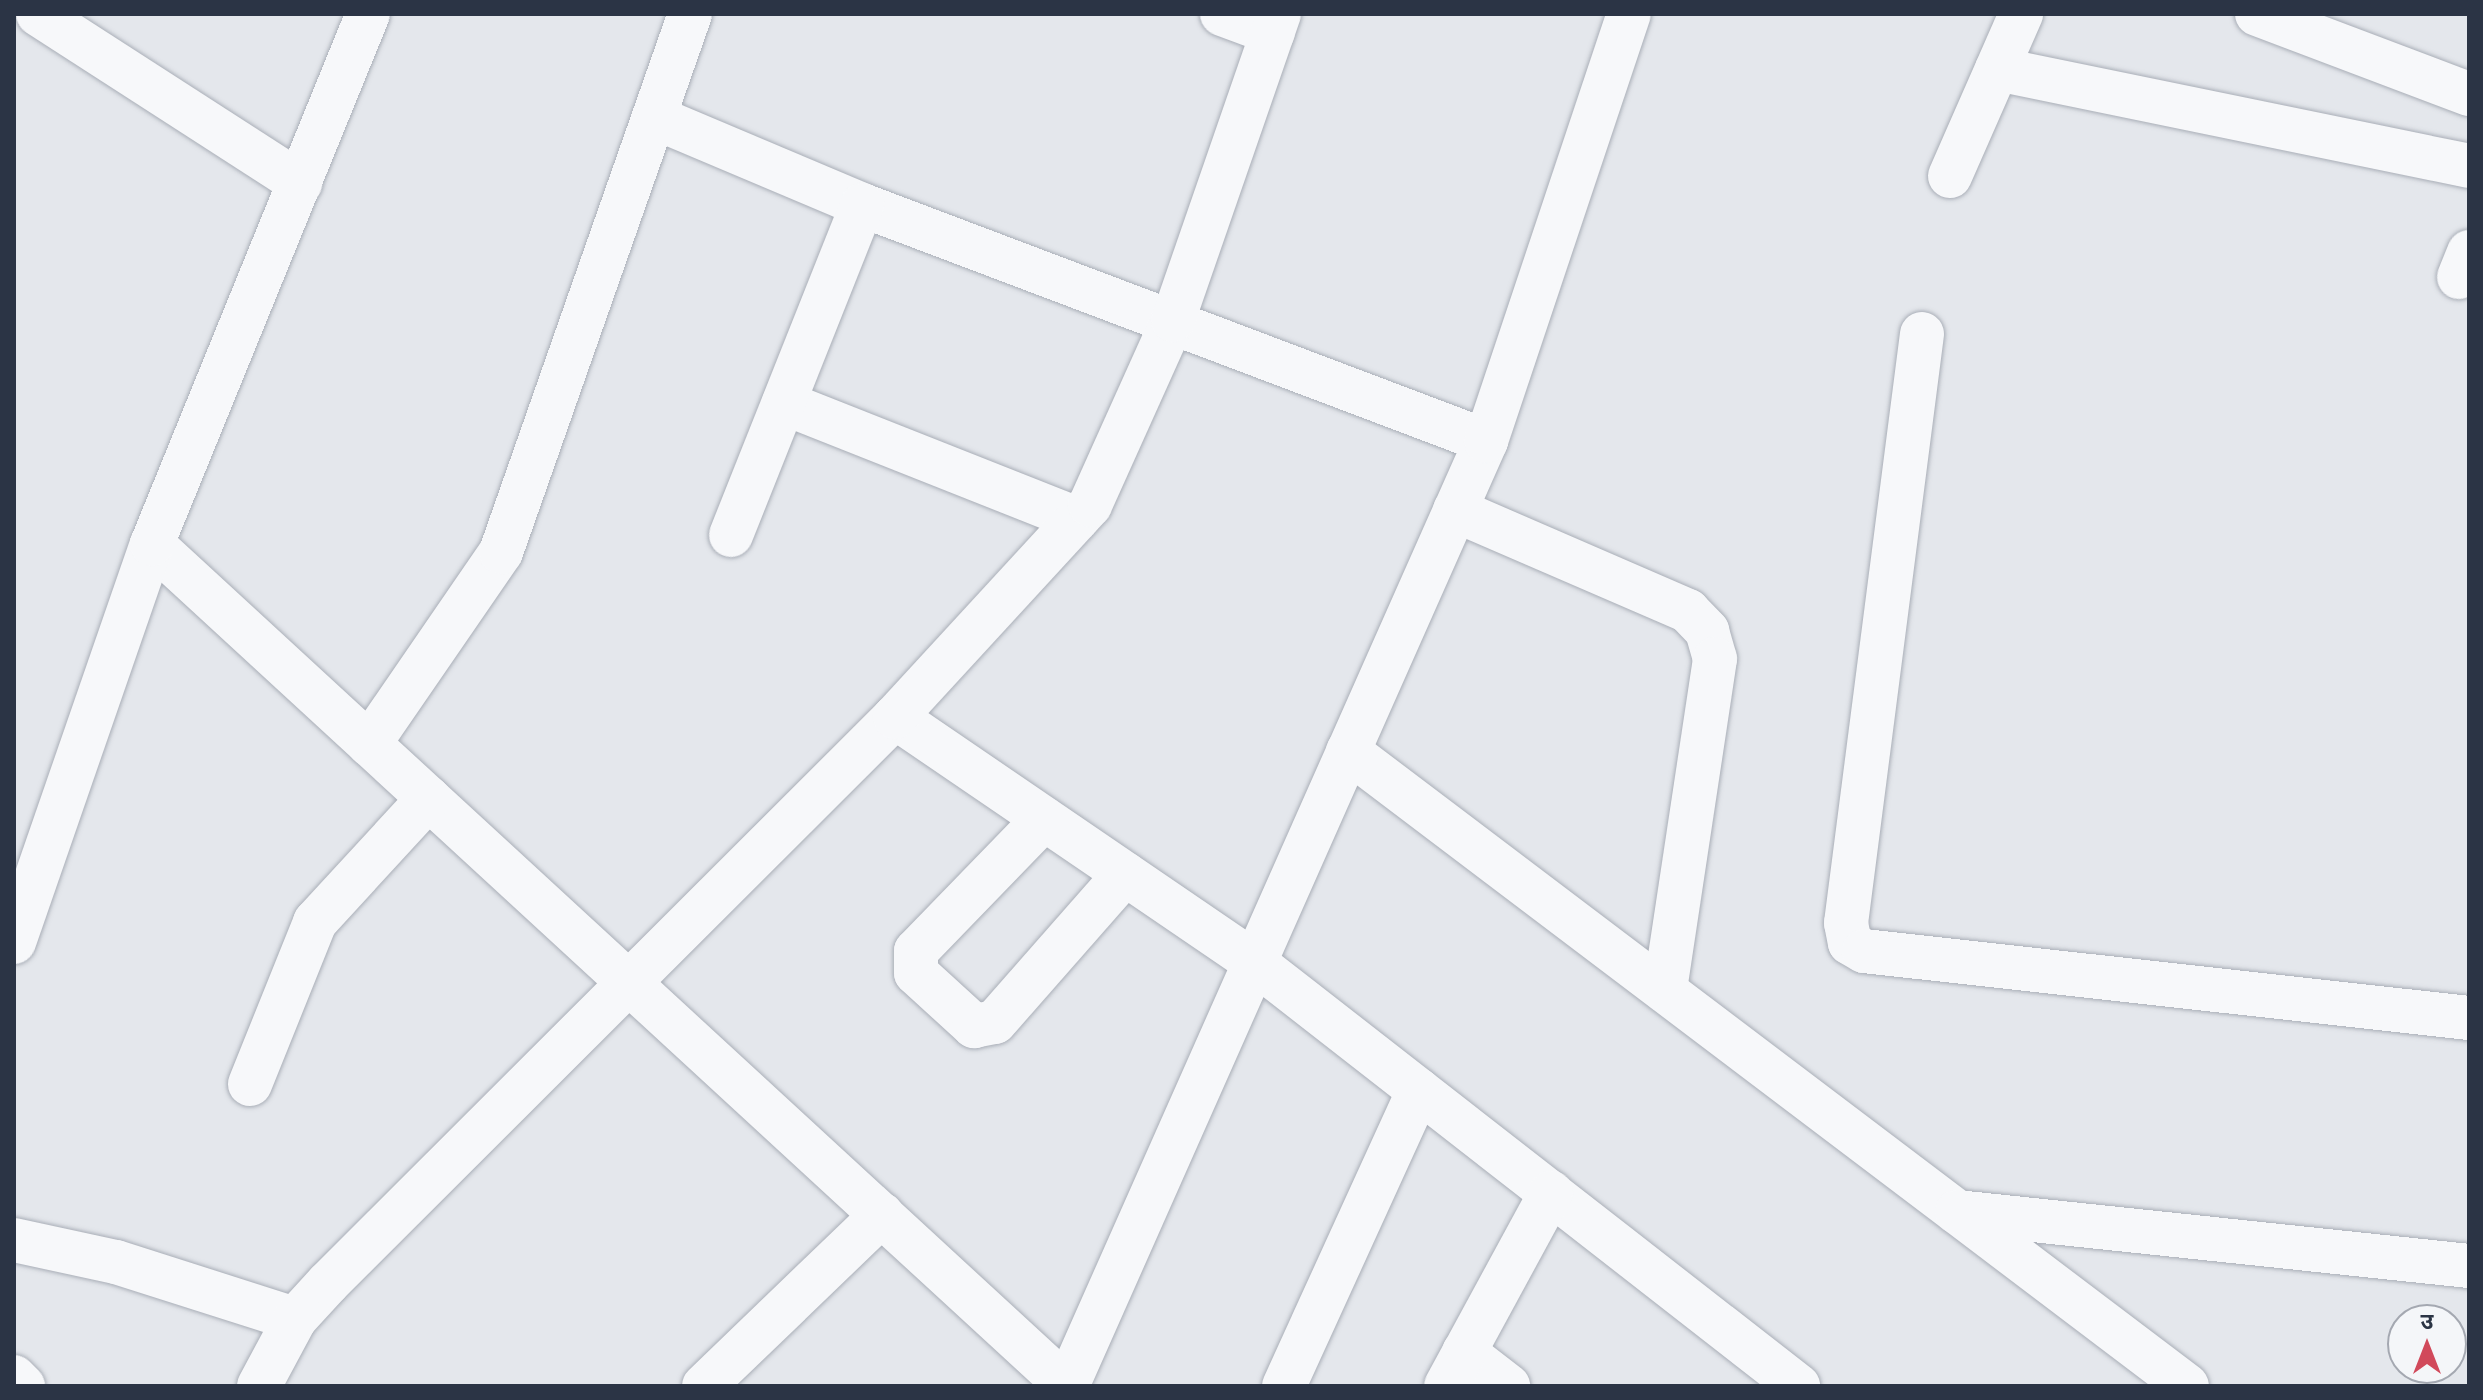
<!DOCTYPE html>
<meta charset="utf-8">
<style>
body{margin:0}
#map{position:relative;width:2483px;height:1400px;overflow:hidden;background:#e4e7ec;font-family:Rubik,"Noto Sans Devanagari",sans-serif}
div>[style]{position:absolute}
.roads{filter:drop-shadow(0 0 2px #a9aeb7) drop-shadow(0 0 2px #a9aeb7)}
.minor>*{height:44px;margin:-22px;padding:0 22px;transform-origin:22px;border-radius:22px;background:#f7f8fa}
span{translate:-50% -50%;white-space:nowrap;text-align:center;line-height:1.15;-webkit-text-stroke:6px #f4f6f9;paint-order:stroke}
.frame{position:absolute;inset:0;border:16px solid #2b3445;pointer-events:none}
.north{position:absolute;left:2387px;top:1304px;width:80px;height:80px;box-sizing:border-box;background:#f4f6f9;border:2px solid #a4a8b1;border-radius:50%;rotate:0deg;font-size:22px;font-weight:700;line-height:32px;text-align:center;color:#2b3445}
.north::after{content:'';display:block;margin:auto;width:28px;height:36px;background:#d1495b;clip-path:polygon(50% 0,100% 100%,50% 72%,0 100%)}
</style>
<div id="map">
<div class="roads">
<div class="minor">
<div style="left:38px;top:14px;width:312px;rotate:32.8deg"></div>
<div style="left:1222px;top:14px;width:54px;rotate:20.4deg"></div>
<div style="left:2257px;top:14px;width:227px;rotate:20.7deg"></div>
<div style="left:1997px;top:69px;width:482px;rotate:11.6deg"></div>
<div style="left:654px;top:117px;width:226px;rotate:22.9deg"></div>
<div style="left:862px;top:205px;width:667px;rotate:20.72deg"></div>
<div style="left:1950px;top:176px;width:177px;rotate:-66.3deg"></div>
<div style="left:2459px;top:277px;width:27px;rotate:-68deg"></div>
<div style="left:1922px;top:334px;width:594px;rotate:97.35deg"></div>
<div style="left:1846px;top:923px;width:20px;rotate:79deg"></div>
<div style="left:1850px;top:943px;width:16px;rotate:30deg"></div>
<div style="left:1864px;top:951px;width:609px;rotate:6.32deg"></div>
<div style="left:784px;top:403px;width:315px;rotate:21.6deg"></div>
<div style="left:1455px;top:510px;width:254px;rotate:23.4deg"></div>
<div style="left:1688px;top:611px;width:28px;rotate:46deg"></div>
<div style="left:1707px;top:631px;width:29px;rotate:74deg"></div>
<div style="left:1715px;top:659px;width:335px;rotate:98.6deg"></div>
<div style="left:731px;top:535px;width:355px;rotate:-68.3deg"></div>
<div style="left:152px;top:544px;width:1243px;rotate:42.62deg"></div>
<div style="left:895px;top:717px;width:435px;rotate:34.3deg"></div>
<div style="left:1254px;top:962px;width:690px;rotate:37.93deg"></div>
<div style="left:369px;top:744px;width:233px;rotate:-55.5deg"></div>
<div style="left:501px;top:552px;width:570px;rotate:-70.64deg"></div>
<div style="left:1348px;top:751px;width:1052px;rotate:37.12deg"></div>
<div style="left:1044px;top:819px;width:184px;rotate:134.1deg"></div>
<div style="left:916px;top:951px;width:22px;rotate:90deg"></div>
<div style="left:916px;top:973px;width:79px;rotate:42.4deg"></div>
<div style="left:974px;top:1026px;width:21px;rotate:-11deg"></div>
<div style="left:995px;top:1022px;width:197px;rotate:-48.7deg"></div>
<div style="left:14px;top:942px;width:421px;rotate:-70.9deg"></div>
<div style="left:152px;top:544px;width:572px;rotate:-67.83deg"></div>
<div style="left:250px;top:1084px;width:175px;rotate:-68.1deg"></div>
<div style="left:315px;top:922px;width:168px;rotate:-47.4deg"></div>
<div style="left:1957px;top:1212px;width:515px;rotate:6.02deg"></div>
<div style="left:14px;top:1240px;width:104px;rotate:12.2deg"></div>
<div style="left:116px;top:1262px;width:188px;rotate:17.7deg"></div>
<div style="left:1464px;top:1352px;width:56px;rotate:37.7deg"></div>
<div style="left:14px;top:1377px;width:13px;rotate:45deg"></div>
<div style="left:259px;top:1386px;width:76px;rotate:-61.8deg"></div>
<div style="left:295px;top:1319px;width:49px;rotate:-47.5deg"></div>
<div style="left:328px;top:1283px;width:801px;rotate:-44.95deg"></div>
<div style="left:895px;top:717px;width:288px;rotate:-47.4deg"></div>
<div style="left:1090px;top:505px;width:203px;rotate:-65.8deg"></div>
<div style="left:1173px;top:320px;width:324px;rotate:-70.9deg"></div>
<div style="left:704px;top:1386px;width:247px;rotate:-43.9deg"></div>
<div style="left:1067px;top:1386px;width:1034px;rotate:-66.09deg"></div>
<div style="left:1486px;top:441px;width:450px;rotate:-71.5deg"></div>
<div style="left:1284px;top:1386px;width:325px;rotate:-65.5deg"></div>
<div style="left:1446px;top:1386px;width:220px;rotate:-61.5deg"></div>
</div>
</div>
<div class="frame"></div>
<div class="north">उ</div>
</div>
